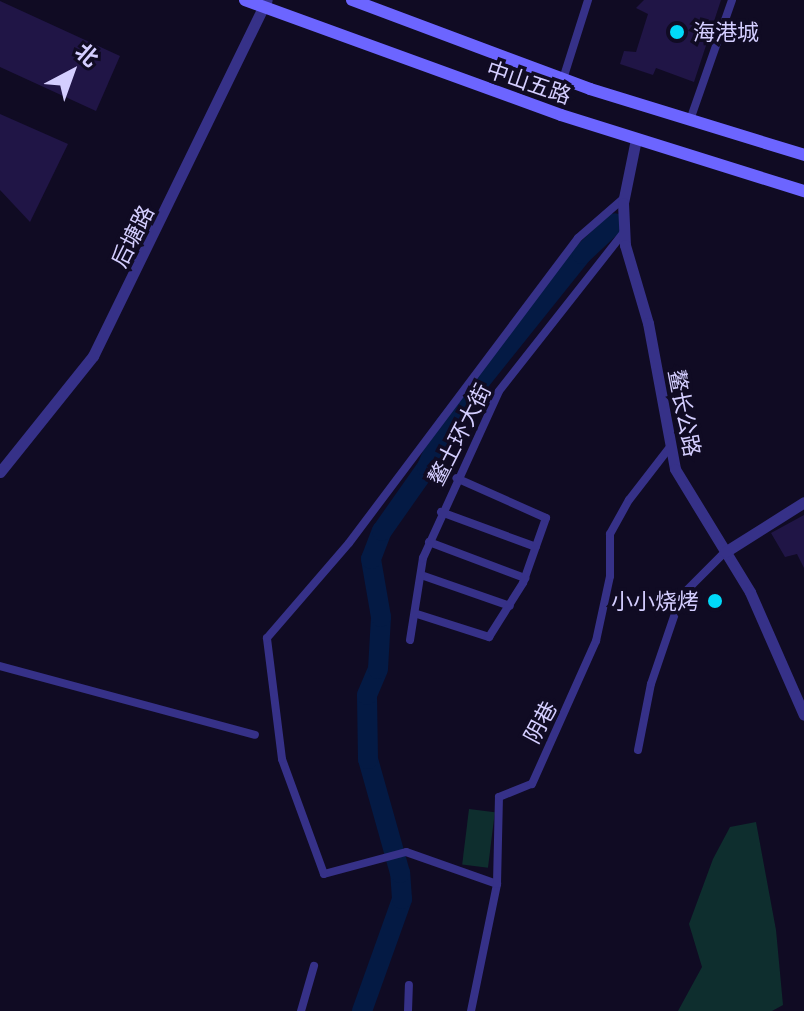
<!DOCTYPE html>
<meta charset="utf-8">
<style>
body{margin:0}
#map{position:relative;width:804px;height:1011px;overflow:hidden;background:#100b23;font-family:Barlow,"Noto Sans SC",sans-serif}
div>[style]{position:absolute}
.green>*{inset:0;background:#0e2e2e;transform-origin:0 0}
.river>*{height:20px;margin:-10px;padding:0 10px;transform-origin:10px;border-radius:10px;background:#041a44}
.building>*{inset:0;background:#201546}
.minor>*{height:8px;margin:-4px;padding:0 4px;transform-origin:4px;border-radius:4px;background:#363188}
.tertiary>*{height:11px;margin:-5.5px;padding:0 5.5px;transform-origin:5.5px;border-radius:5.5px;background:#363188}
.secondary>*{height:12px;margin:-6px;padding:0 6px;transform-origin:6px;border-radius:6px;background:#6c65ff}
.dots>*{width:22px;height:22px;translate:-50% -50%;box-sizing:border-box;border:4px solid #100b23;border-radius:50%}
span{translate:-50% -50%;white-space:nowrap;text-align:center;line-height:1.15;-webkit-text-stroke:7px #100b23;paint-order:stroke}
.poi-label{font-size:22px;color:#d4ceff}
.left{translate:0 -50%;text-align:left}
.right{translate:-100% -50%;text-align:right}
.street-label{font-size:22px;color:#d4ceff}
.north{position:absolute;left:32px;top:32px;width:80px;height:80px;-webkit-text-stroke:6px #100b23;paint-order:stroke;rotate:41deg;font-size:22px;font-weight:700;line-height:32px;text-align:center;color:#d4ceff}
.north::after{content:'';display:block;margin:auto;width:28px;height:36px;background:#d4ceff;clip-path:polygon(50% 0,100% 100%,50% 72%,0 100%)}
</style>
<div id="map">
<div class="green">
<div style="left:469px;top:809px;width:26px;height:56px;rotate:7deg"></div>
<div style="clip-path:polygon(756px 822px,776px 930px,783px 1005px,772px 1011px,678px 1011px,702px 967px,689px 924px,713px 859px,730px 827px)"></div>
</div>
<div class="river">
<div style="left:362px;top:1011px;width:119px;rotate:-70.3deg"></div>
<div style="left:402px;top:899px;width:26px;rotate:-94deg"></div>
<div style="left:400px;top:873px;width:118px;rotate:-105.7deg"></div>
<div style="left:368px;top:759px;width:64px;rotate:-90.9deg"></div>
<div style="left:367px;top:695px;width:28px;rotate:-67deg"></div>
<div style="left:378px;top:669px;width:52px;rotate:-86.7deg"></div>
<div style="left:381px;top:617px;width:59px;rotate:-99.8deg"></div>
<div style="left:371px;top:559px;width:30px;rotate:-69deg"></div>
<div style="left:382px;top:531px;width:78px;rotate:-54.9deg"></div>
<div style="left:427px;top:467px;width:46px;rotate:-66.8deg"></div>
<div style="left:445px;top:425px;width:219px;rotate:-51.3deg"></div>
<div style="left:582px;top:254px;width:45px;rotate:-43.2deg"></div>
</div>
<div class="building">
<div style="clip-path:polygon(644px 0,721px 0,694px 82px,656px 68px,653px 75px,620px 64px,624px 51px,636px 52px,648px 14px,636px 8px)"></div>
<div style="clip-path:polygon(0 1px,120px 56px,96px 111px,0 67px)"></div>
<div style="clip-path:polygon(0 114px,68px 144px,30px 222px,0 190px)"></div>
<div style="clip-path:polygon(804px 515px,804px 568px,797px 554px,785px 557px,771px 533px)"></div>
</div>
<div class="minor">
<div style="left:563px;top:79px;width:83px;rotate:-72.4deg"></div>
<div style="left:690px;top:120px;width:127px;rotate:-70.7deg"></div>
<div style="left:441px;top:512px;width:101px;rotate:20.2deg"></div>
<div style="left:429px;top:542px;width:103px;rotate:20.6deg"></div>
<div style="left:421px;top:575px;width:94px;rotate:19.2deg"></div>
<div style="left:417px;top:614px;width:76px;rotate:17.7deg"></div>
<div style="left:489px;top:637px;width:64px;rotate:-57.8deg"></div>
<div style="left:523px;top:583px;width:69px;rotate:-70.5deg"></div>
<div style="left:546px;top:518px;width:98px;rotate:-156deg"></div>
<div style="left:410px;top:640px;width:83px;rotate:-81deg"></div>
<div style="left:423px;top:558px;width:183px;rotate:-65.5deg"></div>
<div style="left:499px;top:391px;width:202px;rotate:-51.8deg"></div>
<div style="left:0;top:666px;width:264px;rotate:15.1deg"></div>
<div style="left:638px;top:750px;width:67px;rotate:-78.9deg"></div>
<div style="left:651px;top:684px;width:93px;rotate:-71.2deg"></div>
<div style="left:681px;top:596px;width:62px;rotate:-45deg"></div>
<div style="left:497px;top:884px;width:96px;rotate:-160.6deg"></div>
<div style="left:406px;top:852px;width:85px;rotate:165deg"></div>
<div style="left:324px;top:874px;width:122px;rotate:-110.1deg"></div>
<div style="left:282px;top:759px;width:122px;rotate:-97.1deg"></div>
<div style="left:267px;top:638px;width:125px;rotate:-49.2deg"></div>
<div style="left:349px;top:543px;width:381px;rotate:-53.1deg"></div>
<div style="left:578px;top:238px;width:61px;rotate:-41deg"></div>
<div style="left:301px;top:1011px;width:47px;rotate:-73.9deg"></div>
<div style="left:408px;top:1011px;width:26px;rotate:-88deg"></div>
<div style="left:471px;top:1011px;width:130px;rotate:-78.4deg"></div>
<div style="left:497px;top:884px;width:87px;rotate:-88.7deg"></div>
<div style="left:499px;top:797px;width:35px;rotate:-22deg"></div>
<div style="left:532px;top:784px;width:157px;rotate:-65.9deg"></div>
<div style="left:596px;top:641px;width:66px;rotate:-77.8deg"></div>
<div style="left:610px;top:576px;width:42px;rotate:-90deg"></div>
<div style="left:610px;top:534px;width:39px;rotate:-61deg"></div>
<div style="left:629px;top:500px;width:67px;rotate:-52.3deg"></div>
</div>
<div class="tertiary">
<div style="left:636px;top:139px;width:65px;rotate:101.5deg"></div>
<div style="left:623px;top:203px;width:42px;rotate:87.3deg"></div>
<div style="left:625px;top:245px;width:81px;rotate:73.6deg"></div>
<div style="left:648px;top:323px;width:148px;rotate:79.5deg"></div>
<div style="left:675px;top:469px;width:144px;rotate:58.6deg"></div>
<div style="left:750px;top:592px;width:134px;rotate:66.3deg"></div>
<div style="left:0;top:472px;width:149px;rotate:-51.3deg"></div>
<div style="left:93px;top:356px;width:396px;rotate:-64deg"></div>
<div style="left:725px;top:552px;width:93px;rotate:-32.3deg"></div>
</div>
<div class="secondary">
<div style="left:245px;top:0;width:336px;rotate:20deg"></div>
<div style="left:561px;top:115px;width:255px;rotate:17.4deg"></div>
<div style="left:352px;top:0;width:254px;rotate:20.5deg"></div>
<div style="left:590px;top:89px;width:224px;rotate:17.1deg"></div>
</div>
<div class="dots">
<div style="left:677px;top:32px;background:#00d9f9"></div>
<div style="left:715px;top:601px;background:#00d9f9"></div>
</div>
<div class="poi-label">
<span class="left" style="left:693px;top:32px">海港城</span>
<span class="right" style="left:699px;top:601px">小小烧烤</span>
</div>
<div class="street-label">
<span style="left:529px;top:82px;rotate:19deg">中山五路</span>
<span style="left:132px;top:236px;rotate:-63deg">后塘路</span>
<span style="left:685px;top:413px;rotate:79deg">鳌长公路</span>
<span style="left:459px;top:434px;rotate:-63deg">鳌土环大街</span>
<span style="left:540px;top:722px;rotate:-62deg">阴巷</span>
</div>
<div class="north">北</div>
</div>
